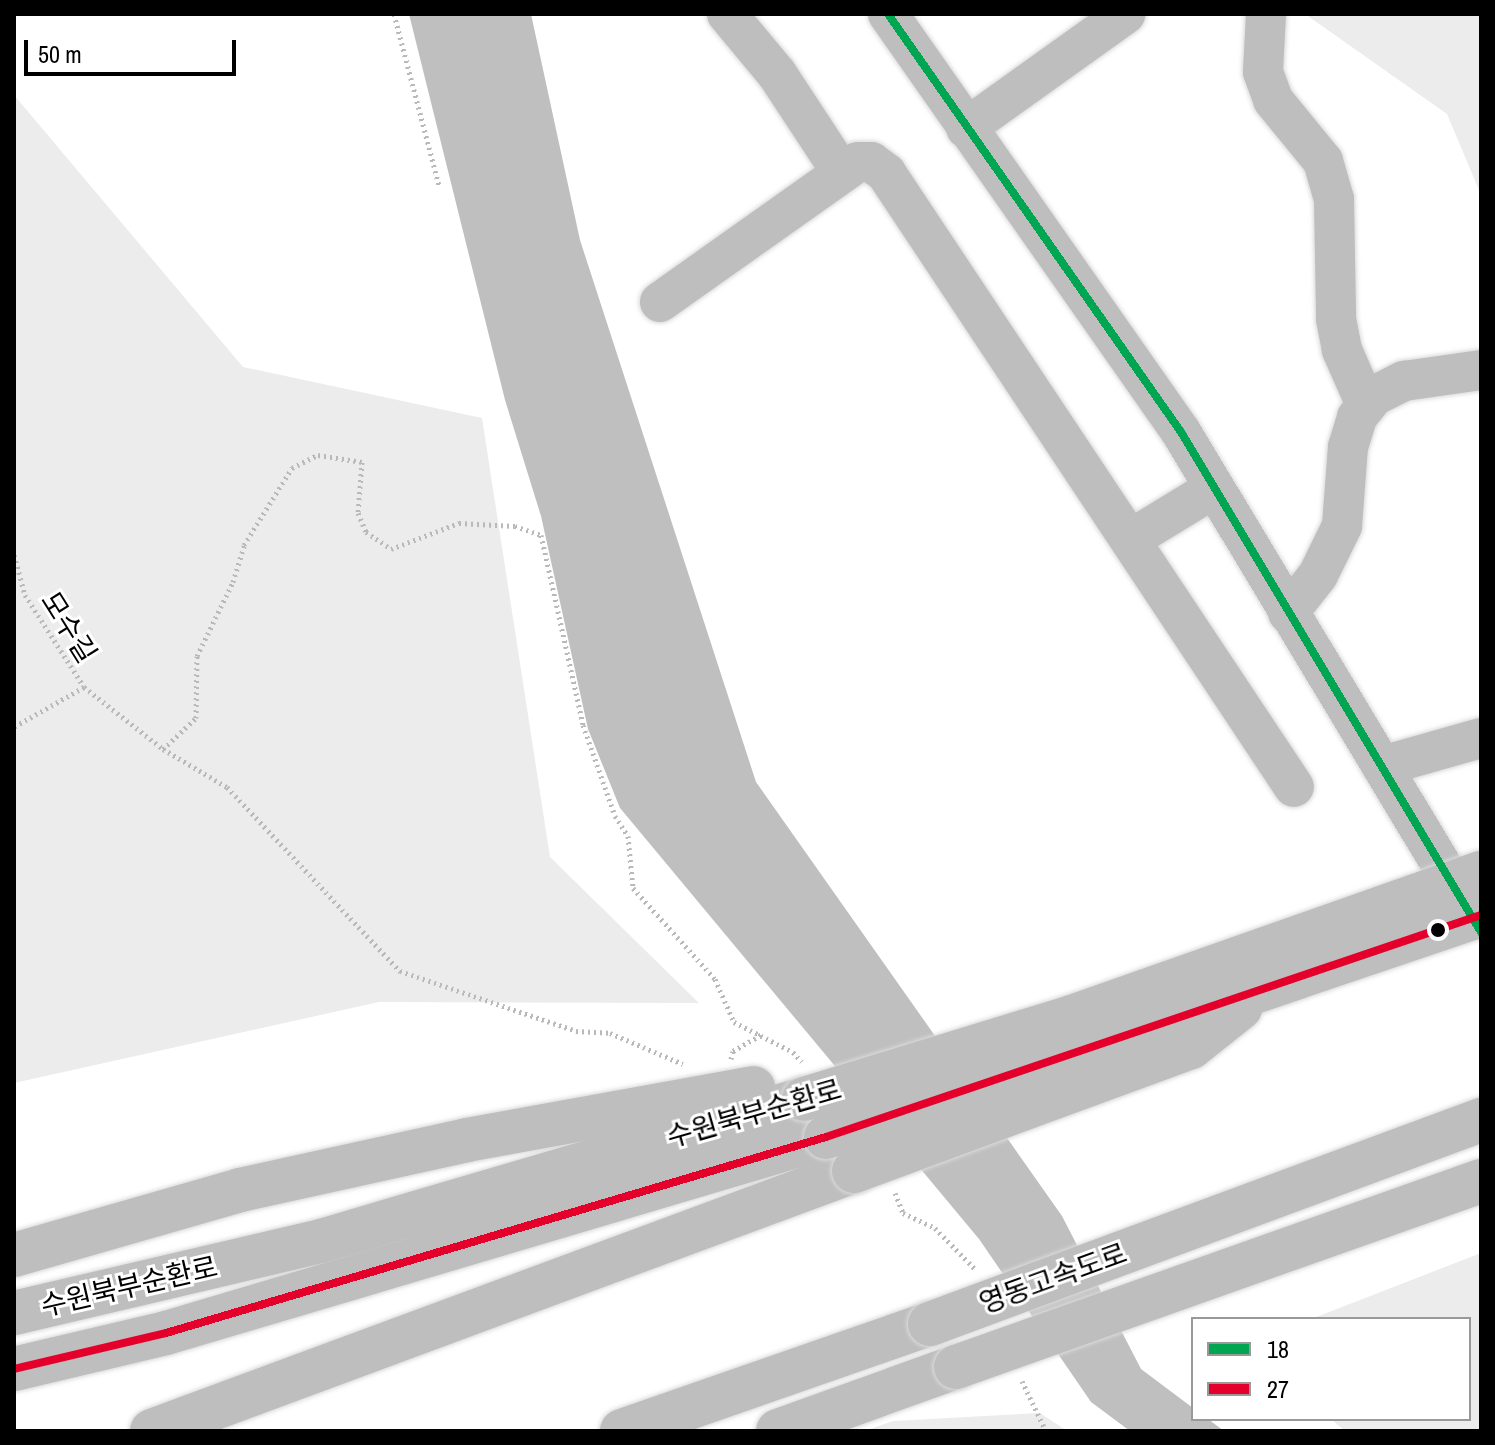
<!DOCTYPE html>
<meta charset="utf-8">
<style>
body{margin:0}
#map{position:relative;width:1495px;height:1445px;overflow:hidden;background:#fff;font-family:"Archivo Narrow","Noto Sans KR",sans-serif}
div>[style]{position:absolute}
.green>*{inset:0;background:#ececec}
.water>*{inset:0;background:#bfbfbf}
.path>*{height:5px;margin-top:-2.5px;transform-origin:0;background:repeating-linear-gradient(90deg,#b9b9b9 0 2px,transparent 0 6px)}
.roads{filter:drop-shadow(0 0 2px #dbdbdb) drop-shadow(0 0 2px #dbdbdb)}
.minor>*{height:40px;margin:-20px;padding:0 20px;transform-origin:20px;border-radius:20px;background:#bebebe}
.highway>*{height:44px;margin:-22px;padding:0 22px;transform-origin:22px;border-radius:22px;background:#bebebe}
.bridges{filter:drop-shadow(0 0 2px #dbdbdb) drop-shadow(0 0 2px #dbdbdb)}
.highway-bridge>*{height:44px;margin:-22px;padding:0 22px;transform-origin:22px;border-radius:22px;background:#bebebe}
.bus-1>*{height:8px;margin:-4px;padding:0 4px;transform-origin:4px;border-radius:4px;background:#00a651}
.bus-2>*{height:8px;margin:-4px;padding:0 4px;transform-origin:4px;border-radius:4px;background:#e4002b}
.dots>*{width:22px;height:22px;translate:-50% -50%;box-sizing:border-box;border:4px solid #fff;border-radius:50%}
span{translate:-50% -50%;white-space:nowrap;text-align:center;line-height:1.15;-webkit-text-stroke:6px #fff;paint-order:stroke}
.street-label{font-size:28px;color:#000}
.frame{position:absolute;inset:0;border:16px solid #000;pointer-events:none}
.legend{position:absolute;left:1191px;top:1317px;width:280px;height:104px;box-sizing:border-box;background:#fff;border:2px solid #999;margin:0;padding:10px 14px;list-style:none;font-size:24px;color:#000}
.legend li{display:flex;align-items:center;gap:16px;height:40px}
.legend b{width:40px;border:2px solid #999}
.scale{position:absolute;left:24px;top:40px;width:212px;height:36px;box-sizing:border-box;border:4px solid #000;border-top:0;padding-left:10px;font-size:24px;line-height:28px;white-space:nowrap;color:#000;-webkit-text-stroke:6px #fff;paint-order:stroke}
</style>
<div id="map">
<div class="green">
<div style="clip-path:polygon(1305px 14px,1481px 14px,1481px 195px,1447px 114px)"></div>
<div style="clip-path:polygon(14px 95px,243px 367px,482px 418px,550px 857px,699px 1003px,379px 1002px,14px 1083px)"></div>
<div style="clip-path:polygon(1481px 1253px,1481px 1431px,1345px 1431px,1331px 1419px,1469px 1419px,1469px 1319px,1311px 1319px)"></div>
<div style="clip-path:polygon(1040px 1413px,1067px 1431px,864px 1431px,893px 1421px)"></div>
</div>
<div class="water">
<div style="clip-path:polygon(409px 14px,531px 14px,580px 240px,756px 782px,1062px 1216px,1141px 1369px,1193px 1408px,1193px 1419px,1208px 1419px,1224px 1431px,1130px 1431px,1091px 1402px,979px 1239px,620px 808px,588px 729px,541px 516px,505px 400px)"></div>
</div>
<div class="path">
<div style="left:394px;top:14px;width:177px;rotate:75.3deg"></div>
<div style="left:14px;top:555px;width:41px;rotate:74.6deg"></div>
<div style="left:25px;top:595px;width:109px;rotate:57.3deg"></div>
<div style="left:84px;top:687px;width:81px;rotate:150.3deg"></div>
<div style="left:84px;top:687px;width:100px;rotate:38.1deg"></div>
<div style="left:163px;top:749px;width:74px;rotate:30.7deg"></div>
<div style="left:227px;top:787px;width:253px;rotate:46.8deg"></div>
<div style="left:400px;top:971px;width:186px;rotate:18.8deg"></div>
<div style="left:576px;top:1031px;width:34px;rotate:3deg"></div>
<div style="left:610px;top:1033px;width:79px;rotate:23deg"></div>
<div style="left:163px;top:749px;width:45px;rotate:-43.2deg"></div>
<div style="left:196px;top:718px;width:62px;rotate:-89.1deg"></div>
<div style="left:197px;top:656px;width:82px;rotate:-64.1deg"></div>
<div style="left:233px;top:582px;width:39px;rotate:-73deg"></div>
<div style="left:244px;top:545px;width:91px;rotate:-58.1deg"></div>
<div style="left:292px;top:468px;width:29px;rotate:-27deg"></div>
<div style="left:318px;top:455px;width:45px;rotate:9deg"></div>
<div style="left:362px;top:462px;width:51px;rotate:94.5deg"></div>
<div style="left:358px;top:513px;width:21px;rotate:67deg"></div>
<div style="left:366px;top:532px;width:30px;rotate:34deg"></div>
<div style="left:391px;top:549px;width:73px;rotate:-20.9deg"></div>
<div style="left:459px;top:523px;width:56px;rotate:3.1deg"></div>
<div style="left:515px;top:526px;width:28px;rotate:19deg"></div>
<div style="left:541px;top:535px;width:195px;rotate:77.5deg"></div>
<div style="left:583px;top:725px;width:96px;rotate:70.6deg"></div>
<div style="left:615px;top:816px;width:24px;rotate:57deg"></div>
<div style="left:628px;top:836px;width:52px;rotate:84.5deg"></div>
<div style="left:633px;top:888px;width:122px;rotate:48deg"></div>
<div style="left:715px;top:979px;width:47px;rotate:66.2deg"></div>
<div style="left:734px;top:1022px;width:66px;rotate:27deg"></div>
<div style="left:793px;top:1052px;width:13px;rotate:48deg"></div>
<div style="left:731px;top:1059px;width:8px;rotate:-76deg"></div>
<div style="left:733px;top:1051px;width:34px;rotate:-30deg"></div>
<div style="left:895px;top:1193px;width:22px;rotate:68deg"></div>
<div style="left:903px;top:1213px;width:35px;rotate:25deg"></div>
<div style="left:935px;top:1228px;width:57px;rotate:45.7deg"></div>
<div style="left:1022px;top:1381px;width:55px;rotate:64.4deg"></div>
</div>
<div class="roads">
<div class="minor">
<div style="left:727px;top:14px;width:78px;rotate:50.2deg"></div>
<div style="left:777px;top:74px;width:118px;rotate:56.7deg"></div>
<div style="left:888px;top:14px;width:510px;rotate:54.97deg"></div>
<div style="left:1181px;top:432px;width:559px;rotate:58.98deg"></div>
<div style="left:1266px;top:14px;width:58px;rotate:93deg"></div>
<div style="left:1263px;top:72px;width:30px;rotate:70deg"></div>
<div style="left:1273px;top:100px;width:79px;rotate:50.7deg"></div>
<div style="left:1323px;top:161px;width:40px;rotate:74deg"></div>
<div style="left:1334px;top:199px;width:120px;rotate:89deg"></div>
<div style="left:1336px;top:319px;width:32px;rotate:79deg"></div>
<div style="left:1342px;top:350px;width:60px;rotate:66.4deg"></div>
<div style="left:966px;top:128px;width:196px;rotate:-35.6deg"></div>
<div style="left:660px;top:302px;width:242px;rotate:-35.3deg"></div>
<div style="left:858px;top:162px;width:13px"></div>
<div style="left:871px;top:162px;width:19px;rotate:36deg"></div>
<div style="left:886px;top:173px;width:737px;rotate:56.4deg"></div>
<div style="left:1131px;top:539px;width:96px;rotate:-31.4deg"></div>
<div style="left:1288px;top:613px;width:48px;rotate:-51.7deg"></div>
<div style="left:1318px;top:575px;width:55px;rotate:-63.9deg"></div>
<div style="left:1342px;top:526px;width:79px;rotate:-85.7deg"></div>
<div style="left:1348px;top:447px;width:31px;rotate:-73deg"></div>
<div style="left:1357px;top:417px;width:27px;rotate:-51deg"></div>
<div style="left:1374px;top:396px;width:34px;rotate:-27deg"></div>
<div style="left:1404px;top:381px;width:78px;rotate:-8.1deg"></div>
<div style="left:1382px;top:766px;width:103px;rotate:-15.8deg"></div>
</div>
<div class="highway">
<div style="left:14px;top:1255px;width:235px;rotate:-16deg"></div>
<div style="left:240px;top:1190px;width:232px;rotate:-12.4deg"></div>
<div style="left:467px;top:1140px;width:291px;rotate:-10.3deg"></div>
<div style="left:14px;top:1313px;width:315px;rotate:-13.2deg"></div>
<div style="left:321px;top:1241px;width:503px;rotate:-16.38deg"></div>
<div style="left:14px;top:1369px;width:156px;rotate:-13.3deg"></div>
<div style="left:166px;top:1333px;width:688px;rotate:-16.54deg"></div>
<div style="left:152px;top:1431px;width:749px;rotate:-20.32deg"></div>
<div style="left:622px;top:1431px;width:326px;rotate:-19.2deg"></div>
<div style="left:778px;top:1431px;width:189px;rotate:-19.8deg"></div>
</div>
</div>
<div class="bridges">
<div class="highway-bridge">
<div style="left:804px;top:1099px;width:277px;rotate:-17deg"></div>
<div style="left:1069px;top:1018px;width:437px;rotate:-19.4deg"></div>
<div style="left:826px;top:1137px;width:692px;rotate:-18.72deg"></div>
<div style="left:854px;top:1171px;width:359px;rotate:-20.2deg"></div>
<div style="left:1191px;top:1047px;width:63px;rotate:-38.5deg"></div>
<div style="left:930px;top:1324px;width:588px;rotate:-20.32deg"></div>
<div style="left:956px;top:1367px;width:557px;rotate:-19.51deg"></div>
</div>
</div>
<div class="bus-1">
<div style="left:888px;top:14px;width:510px;rotate:54.97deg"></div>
<div style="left:1181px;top:432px;width:583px;rotate:59.04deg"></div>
</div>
<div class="bus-2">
<div style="left:14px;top:1369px;width:156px;rotate:-13.3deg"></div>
<div style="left:166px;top:1333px;width:688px;rotate:-16.54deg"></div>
<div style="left:826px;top:1137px;width:692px;rotate:-18.72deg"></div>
</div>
<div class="dots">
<div style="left:1438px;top:930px;background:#000"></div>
</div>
<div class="street-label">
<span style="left:69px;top:627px;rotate:58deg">모수길</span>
<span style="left:754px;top:1113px;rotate:-16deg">수원북부순환로</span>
<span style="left:1053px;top:1278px;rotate:-20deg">영동고속도로</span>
<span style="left:129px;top:1286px;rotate:-13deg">수원북부순환로</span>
</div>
<div class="frame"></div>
<ul class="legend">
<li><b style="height:10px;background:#00a651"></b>18</li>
<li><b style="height:10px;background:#e4002b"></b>27</li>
</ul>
<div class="scale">50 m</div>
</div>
